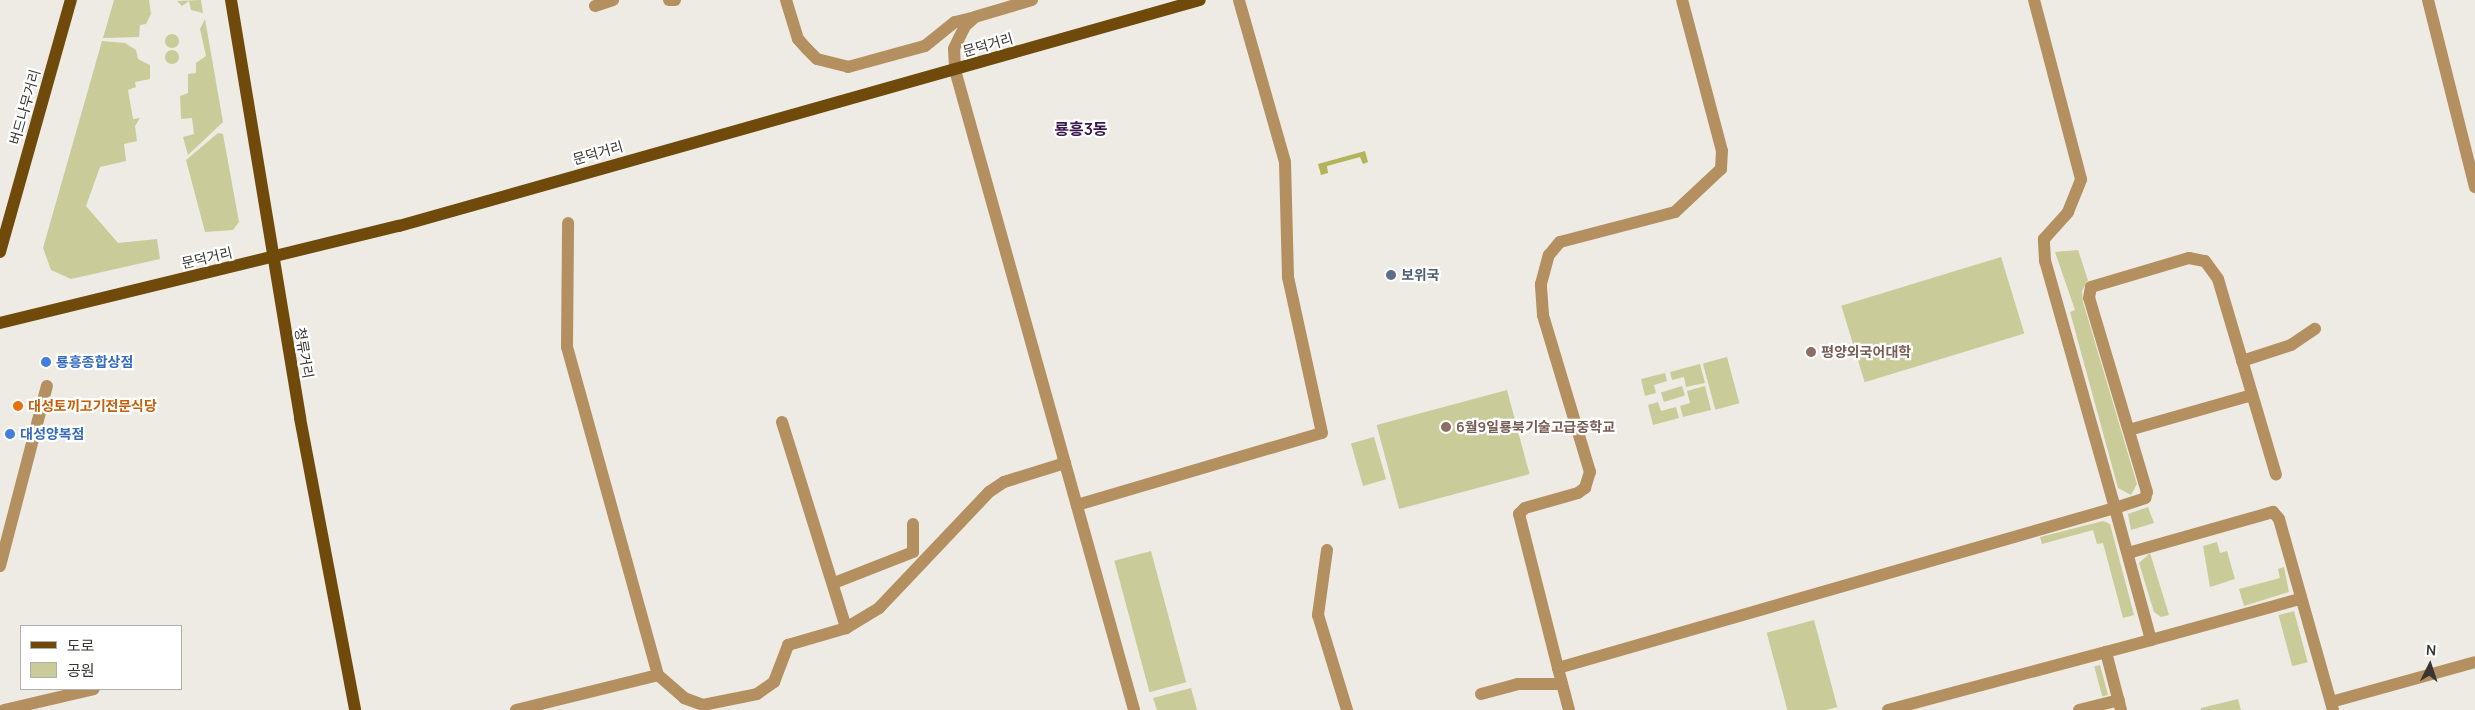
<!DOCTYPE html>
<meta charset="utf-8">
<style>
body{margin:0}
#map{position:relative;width:2475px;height:710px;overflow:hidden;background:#eeebe4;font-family:Manrope,"Noto Sans KR",sans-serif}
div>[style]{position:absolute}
.green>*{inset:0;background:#c9cc98;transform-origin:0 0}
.round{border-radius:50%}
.forest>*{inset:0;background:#b2b45b}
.minor>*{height:12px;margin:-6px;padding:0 6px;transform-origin:6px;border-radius:6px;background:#b49060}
.major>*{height:12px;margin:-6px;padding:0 6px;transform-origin:6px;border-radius:6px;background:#6f4a0b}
.dots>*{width:14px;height:14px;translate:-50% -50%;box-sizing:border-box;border:2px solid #fff;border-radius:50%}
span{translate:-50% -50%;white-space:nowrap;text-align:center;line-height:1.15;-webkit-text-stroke:4.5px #fff;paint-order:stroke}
.street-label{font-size:14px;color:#373633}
.service-label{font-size:14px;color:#4e5e75;font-weight:700}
.left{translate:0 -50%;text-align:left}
.education-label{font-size:14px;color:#785e54;font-weight:700}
.shop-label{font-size:14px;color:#366cbe;font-weight:700}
.food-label{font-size:14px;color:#c56008;font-weight:700}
.quarter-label{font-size:16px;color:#3a184f;font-weight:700}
.legend{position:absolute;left:20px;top:625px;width:162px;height:65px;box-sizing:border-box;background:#fff;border:1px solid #afafad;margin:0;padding:6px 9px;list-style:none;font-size:15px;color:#373633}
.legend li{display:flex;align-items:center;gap:10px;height:25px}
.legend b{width:25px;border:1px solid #afafad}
.north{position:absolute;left:2405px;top:640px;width:50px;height:50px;-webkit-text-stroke:4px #fff;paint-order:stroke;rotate:4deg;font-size:14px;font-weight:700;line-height:20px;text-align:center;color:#373633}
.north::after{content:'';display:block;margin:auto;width:18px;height:22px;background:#373633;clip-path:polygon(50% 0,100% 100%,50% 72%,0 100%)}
</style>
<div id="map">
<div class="green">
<div style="clip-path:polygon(114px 0,149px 0,151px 14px,146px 24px,140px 25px,139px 37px,103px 38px)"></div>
<div style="clip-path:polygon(201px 0,203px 13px,191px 10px,189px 1px,182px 6px,177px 1px)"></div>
<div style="clip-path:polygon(205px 19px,223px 122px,188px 155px,183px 137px,194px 134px,192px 118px,181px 119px,180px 96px,188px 93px,188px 74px,196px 73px,196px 63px,206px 56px,200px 29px)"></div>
<div class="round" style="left:165px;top:34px;width:14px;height:14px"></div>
<div style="clip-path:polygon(102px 41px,125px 43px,136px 50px,138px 59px,150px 65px,150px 79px,135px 82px,136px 87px,128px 90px,133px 119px,140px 118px,135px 126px,137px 141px,124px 144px,126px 161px,100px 167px,86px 206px,118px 243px,157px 239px,160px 259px,71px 279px,51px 270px,43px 248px)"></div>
<div class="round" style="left:165px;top:50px;width:14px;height:14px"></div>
<div style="clip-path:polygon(218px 133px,223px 134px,239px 222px,233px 230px,205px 232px,186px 160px)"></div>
<div style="clip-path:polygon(2078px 250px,2088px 280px,2082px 291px,2083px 302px,2137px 484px,2131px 495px,2118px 488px,2070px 312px,2075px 310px,2055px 252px)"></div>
<div style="left:2001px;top:257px;width:80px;height:167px;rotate:73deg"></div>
<div style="left:1727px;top:357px;width:48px;height:25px;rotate:75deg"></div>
<div style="clip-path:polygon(1700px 364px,1705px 383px,1686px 387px,1684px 377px,1672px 380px,1670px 372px)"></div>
<div style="clip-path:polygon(1665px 373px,1667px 381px,1654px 385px,1656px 393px,1645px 396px,1641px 379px)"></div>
<div style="left:1682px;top:386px;width:10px;height:22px;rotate:73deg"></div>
<div style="clip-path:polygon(1705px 386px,1711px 410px,1683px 417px,1680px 406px,1690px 403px,1687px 391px)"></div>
<div style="left:1507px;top:390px;width:87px;height:135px;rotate:75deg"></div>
<div style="clip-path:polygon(1658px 402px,1661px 411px,1676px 407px,1679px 418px,1653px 425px,1648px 405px)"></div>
<div style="left:1374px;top:437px;width:44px;height:24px;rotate:74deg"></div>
<div style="clip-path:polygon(2148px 507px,2154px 523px,2131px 530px,2128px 514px)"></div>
<div style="clip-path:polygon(2103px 521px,2110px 524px,2134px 615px,2123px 618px,2103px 543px,2097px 544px,2093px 530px,2042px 544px,2040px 537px)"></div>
<div style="clip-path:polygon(2217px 542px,2220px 553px,2227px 551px,2235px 579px,2210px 587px,2203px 546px)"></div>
<div style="left:1151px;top:551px;width:136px;height:38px;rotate:75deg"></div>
<div style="clip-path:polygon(2150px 553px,2169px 615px,2161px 617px,2154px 612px,2139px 563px)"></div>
<div style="clip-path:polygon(2284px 567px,2289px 592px,2244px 606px,2239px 589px,2280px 578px,2278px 569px)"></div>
<div style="left:2294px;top:611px;width:53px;height:16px;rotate:75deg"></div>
<div style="left:1814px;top:620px;width:90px;height:49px;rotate:75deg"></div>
<div style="left:2100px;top:665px;width:31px;height:6px;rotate:75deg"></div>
<div style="clip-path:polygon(1191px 688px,1197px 710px,1157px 710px,1153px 698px)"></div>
<div style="clip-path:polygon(2238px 699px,2241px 710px,2201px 710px,2201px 708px)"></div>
</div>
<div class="forest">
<div style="clip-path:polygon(1365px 151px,1368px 162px,1363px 164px,1360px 157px,1327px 166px,1328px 173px,1321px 175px,1318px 164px)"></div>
</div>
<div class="minor">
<div style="left:669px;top:0;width:6px"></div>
<div style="left:786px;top:0;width:41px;rotate:72.9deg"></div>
<div style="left:798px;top:39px;width:13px;rotate:48deg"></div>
<div style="left:807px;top:49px;width:14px;rotate:45deg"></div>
<div style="left:817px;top:59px;width:32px;rotate:14deg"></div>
<div style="left:848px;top:67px;width:80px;rotate:-15.3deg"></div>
<div style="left:925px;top:46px;width:38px;rotate:-39deg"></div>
<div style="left:955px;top:22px;width:18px;rotate:-13deg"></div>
<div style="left:1032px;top:0;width:59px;rotate:163.4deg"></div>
<div style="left:975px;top:17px;width:13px;rotate:138deg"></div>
<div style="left:965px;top:26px;width:25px;rotate:116deg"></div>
<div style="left:954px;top:49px;width:21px;rotate:87deg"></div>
<div style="left:955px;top:70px;width:665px;rotate:74.37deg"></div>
<div style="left:2428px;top:0;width:193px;rotate:75.9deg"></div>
<div style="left:595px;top:6px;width:19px;rotate:-18deg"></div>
<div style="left:2242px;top:361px;width:52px;rotate:-18.1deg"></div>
<div style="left:2291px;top:345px;width:29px;rotate:-34deg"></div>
<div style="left:782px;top:422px;width:216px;rotate:72.7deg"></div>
<div style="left:2129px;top:430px;width:128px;rotate:-15.9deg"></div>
<div style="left:1077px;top:505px;width:255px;rotate:-16.4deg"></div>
<div style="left:1322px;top:433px;width:160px;rotate:-102.3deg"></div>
<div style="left:1288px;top:277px;width:115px;rotate:-91.5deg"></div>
<div style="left:1285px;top:162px;width:168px;rotate:-105.9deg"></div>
<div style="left:1327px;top:550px;width:66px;rotate:97.9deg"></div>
<div style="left:1318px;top:615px;width:99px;rotate:73deg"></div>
<div style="left:2128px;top:553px;width:151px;rotate:-15.8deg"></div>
<div style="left:2273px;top:512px;width:9px;rotate:49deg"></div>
<div style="left:2279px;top:519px;width:198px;rotate:74.2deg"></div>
<div style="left:0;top:566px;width:186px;rotate:-75.4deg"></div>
<div style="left:834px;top:583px;width:85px;rotate:-21.4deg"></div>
<div style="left:913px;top:552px;width:28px;rotate:-90deg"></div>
<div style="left:2151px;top:640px;width:155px;rotate:-15.4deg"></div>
<div style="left:1558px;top:668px;width:159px;rotate:-104.2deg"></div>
<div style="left:1519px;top:514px;width:8px;rotate:-45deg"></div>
<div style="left:1525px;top:508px;width:55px;rotate:-15.8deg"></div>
<div style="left:1578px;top:493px;width:9px;rotate:-36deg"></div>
<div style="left:1585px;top:488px;width:17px;rotate:-73deg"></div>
<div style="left:1590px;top:472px;width:164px;rotate:-106.7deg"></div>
<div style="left:1543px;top:315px;width:31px;rotate:-94deg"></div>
<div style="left:1541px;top:284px;width:30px;rotate:-75deg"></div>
<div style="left:1549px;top:255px;width:17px;rotate:-50deg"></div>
<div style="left:1560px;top:242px;width:119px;rotate:-14.6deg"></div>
<div style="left:1675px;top:212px;width:63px;rotate:-43.1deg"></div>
<div style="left:1721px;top:169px;width:18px;rotate:-87deg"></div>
<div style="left:1722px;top:151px;width:156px;rotate:-104.8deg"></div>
<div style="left:658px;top:675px;width:35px;rotate:41deg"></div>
<div style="left:684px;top:698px;width:20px;rotate:20deg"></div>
<div style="left:703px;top:705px;width:55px;rotate:-11.5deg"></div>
<div style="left:757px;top:694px;width:21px;rotate:-35deg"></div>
<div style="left:774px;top:682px;width:40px;rotate:-69deg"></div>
<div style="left:788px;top:645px;width:60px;rotate:-16.3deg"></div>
<div style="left:846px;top:628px;width:39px;rotate:-31deg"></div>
<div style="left:879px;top:608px;width:160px;rotate:-46.5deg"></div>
<div style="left:989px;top:492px;width:18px;rotate:-34deg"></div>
<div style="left:1004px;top:482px;width:64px;rotate:-17.3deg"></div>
<div style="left:1481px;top:694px;width:38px;rotate:-15deg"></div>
<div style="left:1518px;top:684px;width:44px"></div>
<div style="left:2331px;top:702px;width:149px;rotate:-15.5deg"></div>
<div style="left:4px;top:710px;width:92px;rotate:-13.1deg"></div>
<div style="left:516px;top:710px;width:146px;rotate:-13.8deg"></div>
<div style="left:658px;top:675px;width:340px;rotate:-105.5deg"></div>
<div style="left:567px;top:347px;width:124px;rotate:-89.5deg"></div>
<div style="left:1569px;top:710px;width:43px;rotate:-104.7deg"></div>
<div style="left:1558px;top:668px;width:580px;rotate:-16.03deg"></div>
<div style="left:2115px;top:508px;width:257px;rotate:-105.8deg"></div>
<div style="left:2045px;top:261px;width:22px;rotate:-93deg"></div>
<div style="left:2044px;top:239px;width:36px;rotate:-48deg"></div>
<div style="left:2068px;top:212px;width:35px;rotate:-68deg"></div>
<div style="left:2081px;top:179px;width:185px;rotate:-104.7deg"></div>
<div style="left:1888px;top:710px;width:226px;rotate:-14.9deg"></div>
<div style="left:2079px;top:710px;width:41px;rotate:-14deg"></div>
<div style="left:2121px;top:710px;width:60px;rotate:-104.5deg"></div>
<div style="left:2106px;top:652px;width:47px;rotate:-14.9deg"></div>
<div style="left:2151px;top:640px;width:137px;rotate:-105.3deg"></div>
<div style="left:2115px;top:508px;width:32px;rotate:-18deg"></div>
<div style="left:2145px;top:498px;width:6px;rotate:-72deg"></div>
<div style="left:2147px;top:492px;width:202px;rotate:-106.6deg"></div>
<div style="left:2089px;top:298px;width:11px;rotate:-80deg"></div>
<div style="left:2091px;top:287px;width:102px;rotate:-16.5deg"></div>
<div style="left:2189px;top:258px;width:16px;rotate:11deg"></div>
<div style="left:2205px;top:261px;width:22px;rotate:54deg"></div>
<div style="left:2218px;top:279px;width:204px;rotate:73.5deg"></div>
</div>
<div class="major">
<div style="left:231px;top:0;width:424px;rotate:80.6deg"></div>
<div style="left:300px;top:418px;width:297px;rotate:79.3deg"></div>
<div style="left:0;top:252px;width:262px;rotate:-74.3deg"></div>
<div style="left:0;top:323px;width:411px;rotate:-13.7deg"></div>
<div style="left:399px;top:226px;width:832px;rotate:-15.76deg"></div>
</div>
<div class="dots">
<div style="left:1391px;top:275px;background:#5c6f8a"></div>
<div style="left:1811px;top:352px;background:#8d6e63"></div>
<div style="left:46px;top:362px;background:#3f7fe0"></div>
<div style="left:18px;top:406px;background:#e8710a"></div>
<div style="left:1446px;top:427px;background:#8d6e63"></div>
<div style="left:10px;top:434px;background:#3f7fe0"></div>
</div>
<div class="street-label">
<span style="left:988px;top:45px;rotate:-16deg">문덕거리</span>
<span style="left:25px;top:107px;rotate:-74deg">버드나무거리</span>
<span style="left:598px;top:153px;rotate:-16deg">문덕거리</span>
<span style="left:207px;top:258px;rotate:-13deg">문덕거리</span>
<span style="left:304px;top:353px;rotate:80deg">청류거리</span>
</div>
<div class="service-label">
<span class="left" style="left:1401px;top:275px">보위국</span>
</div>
<div class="education-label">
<span class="left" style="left:1821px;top:352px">평양외국어대학</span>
<span class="left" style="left:1456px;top:427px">6월9일룡북기술고급중학교</span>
</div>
<div class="shop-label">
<span class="left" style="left:56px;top:362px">룡흥종합상점</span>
<span class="left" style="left:20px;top:434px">대성양복점</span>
</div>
<div class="food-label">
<span class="left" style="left:28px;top:406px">대성토끼고기전문식당</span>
</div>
<div class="quarter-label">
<span style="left:1081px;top:129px">룡흥3동</span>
</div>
<ul class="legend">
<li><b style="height:6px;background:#6f4a0b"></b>도로</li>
<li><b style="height:14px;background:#c9cc98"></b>공원</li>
</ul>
<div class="north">N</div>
</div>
